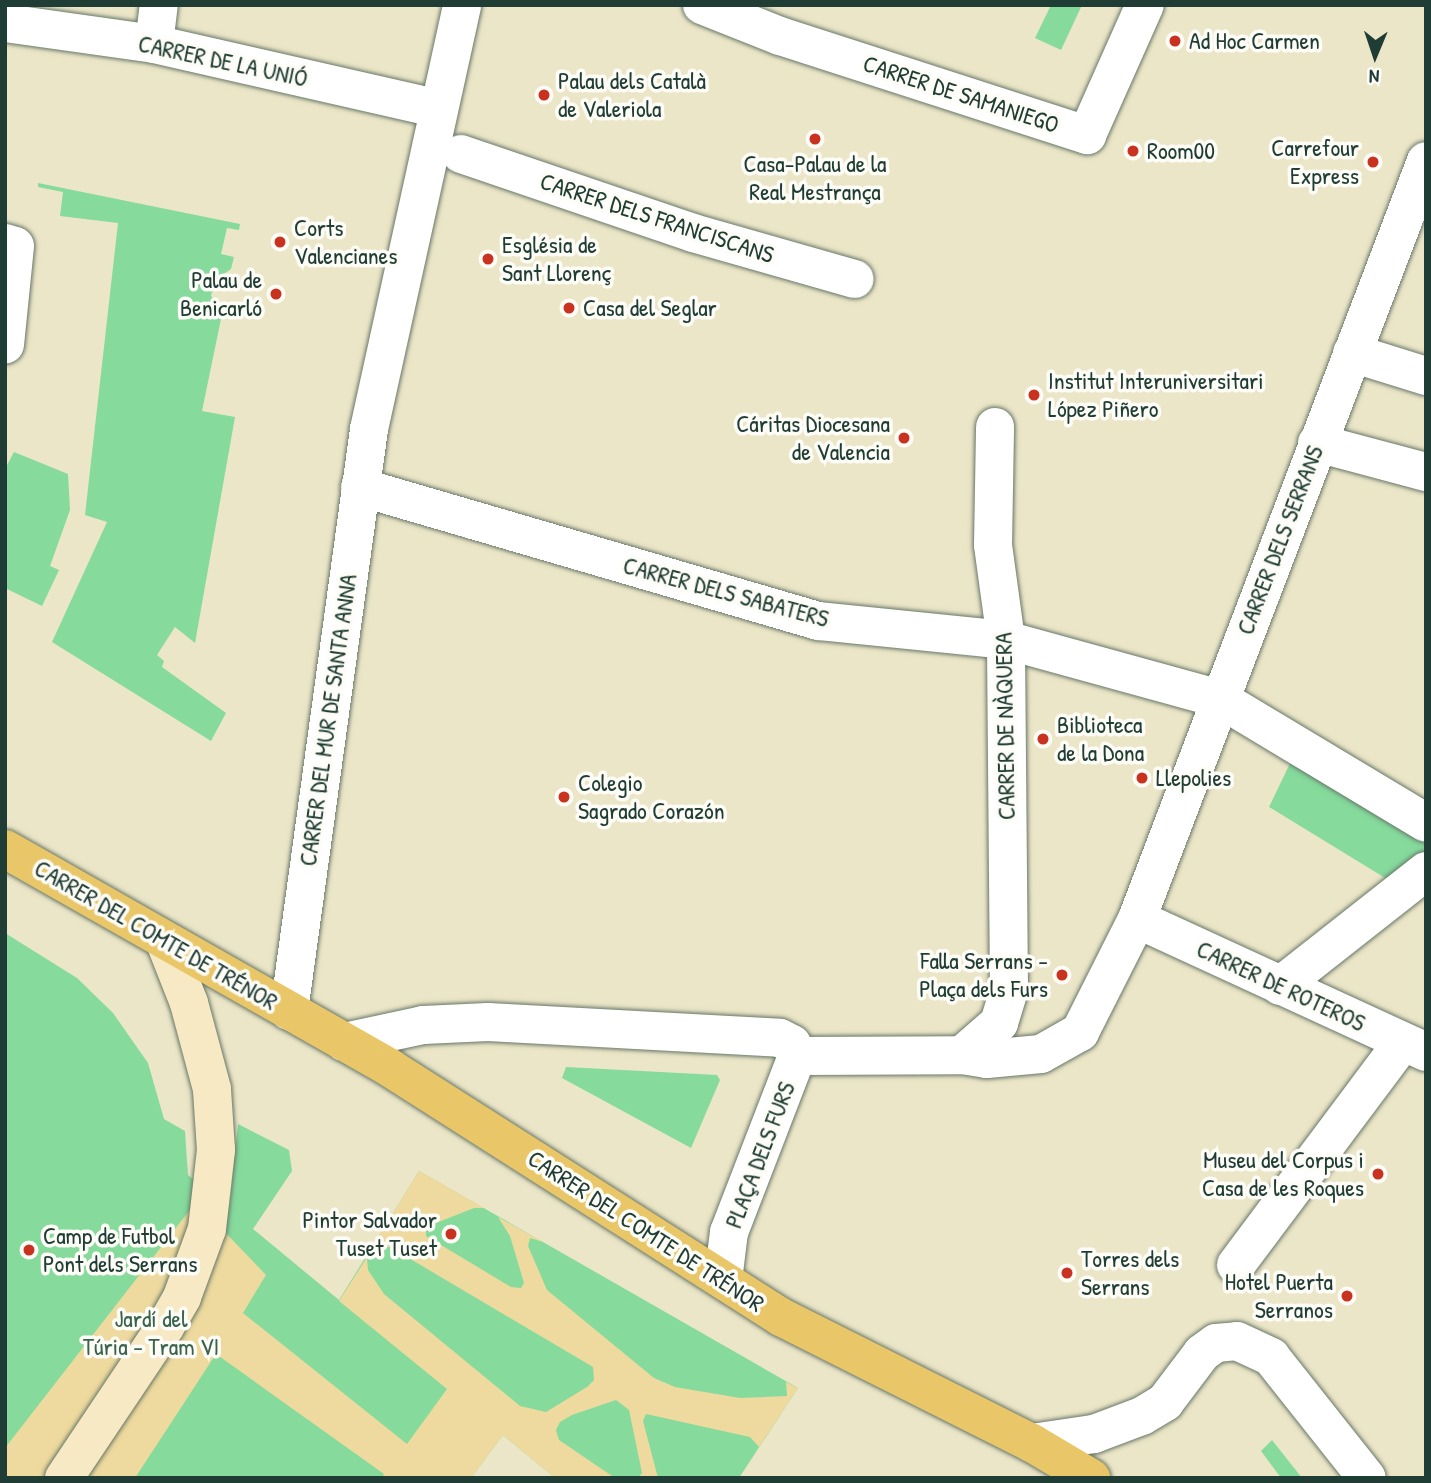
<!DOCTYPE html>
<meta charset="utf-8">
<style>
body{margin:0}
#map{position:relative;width:1431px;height:1483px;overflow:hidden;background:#ece6c8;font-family:"Patrick Hand",sans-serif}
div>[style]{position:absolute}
.green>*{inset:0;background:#85da9c}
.sand>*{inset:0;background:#eeda9e}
.roads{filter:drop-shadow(0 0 2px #677868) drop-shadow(0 0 2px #677868)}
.street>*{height:38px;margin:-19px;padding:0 19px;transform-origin:19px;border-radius:19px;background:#fff}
.secondary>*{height:38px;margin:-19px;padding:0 19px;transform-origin:19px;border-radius:19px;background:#f6e9c3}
.primary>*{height:38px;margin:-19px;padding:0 19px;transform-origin:19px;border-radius:19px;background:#e9c769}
.dots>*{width:19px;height:19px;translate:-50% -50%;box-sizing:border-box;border:4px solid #fdfcf7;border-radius:50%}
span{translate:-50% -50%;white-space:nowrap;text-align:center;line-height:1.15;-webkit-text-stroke:7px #fdfcf7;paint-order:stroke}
.poi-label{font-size:24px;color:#1f3d34}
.left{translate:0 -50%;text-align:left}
.right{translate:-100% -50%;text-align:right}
.street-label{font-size:24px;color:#1f3d34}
.park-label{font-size:24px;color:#38644e}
.frame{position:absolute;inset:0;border:7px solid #1f3d34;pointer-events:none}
.north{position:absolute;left:1340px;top:21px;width:70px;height:70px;-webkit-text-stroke:5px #fdfcf7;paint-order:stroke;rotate:182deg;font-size:19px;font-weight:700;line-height:28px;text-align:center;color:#1f3d34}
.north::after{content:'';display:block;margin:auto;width:24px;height:32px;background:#1f3d34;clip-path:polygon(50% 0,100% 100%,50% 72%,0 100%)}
</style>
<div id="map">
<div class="green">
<div style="clip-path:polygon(1051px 5px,1082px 5px,1061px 50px,1035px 38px)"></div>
<div style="clip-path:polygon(38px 183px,240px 224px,239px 230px,227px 228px,221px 254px,234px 257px,231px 269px,218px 278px,211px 295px,221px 319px,202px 411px,235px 417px,195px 643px,175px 627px,157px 655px,164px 661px,162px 667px,226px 713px,211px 741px,52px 642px,107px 522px,85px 515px,118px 223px,60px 216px,63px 192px,38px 187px)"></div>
<div style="clip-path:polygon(14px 452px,68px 474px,70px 510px,50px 566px,59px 570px,42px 606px,5px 588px,5px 469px)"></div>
<div style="clip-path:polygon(1294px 755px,1426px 831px,1426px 859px,1395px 884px,1269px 807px)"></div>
<div style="clip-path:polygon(5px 933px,77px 978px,113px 1013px,148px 1063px,164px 1119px,185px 1131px,188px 1175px,229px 1209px,238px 1124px,289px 1150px,292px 1171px,253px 1229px,339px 1300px,419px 1171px,798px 1388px,739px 1478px,555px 1478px,503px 1435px,471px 1478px,5px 1478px)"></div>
<div style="clip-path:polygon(566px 1067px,717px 1075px,720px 1080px,691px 1148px,562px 1078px)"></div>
<div style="clip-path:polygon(1272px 1440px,1302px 1478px,1281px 1478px,1261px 1451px)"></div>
</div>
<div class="sand">
<div style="clip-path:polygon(419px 1171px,484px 1208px,474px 1208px,426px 1227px,426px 1236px,511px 1287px,521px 1288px,524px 1283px,510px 1236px,498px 1217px,543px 1242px,530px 1238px,528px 1246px,547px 1290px,654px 1378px,675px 1387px,740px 1398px,787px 1396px,786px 1382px,798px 1388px,759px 1447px,750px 1437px,646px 1414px,643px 1421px,658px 1478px,638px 1478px,642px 1473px,629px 1410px,616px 1400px,572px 1415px,560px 1422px,556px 1430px,559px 1440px,615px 1478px,555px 1478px,503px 1435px,471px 1478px,382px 1478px,384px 1474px,216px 1354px,135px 1478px,5px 1478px,5px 1448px,196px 1202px,266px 1275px,243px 1313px,407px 1444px,447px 1389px,339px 1301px,367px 1257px,368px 1270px,384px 1294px,520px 1406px,546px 1412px,587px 1387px,594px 1380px,593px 1367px,390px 1247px,372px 1247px)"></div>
</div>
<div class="roads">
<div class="street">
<div style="left:702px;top:5px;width:84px;rotate:21.7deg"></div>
<div style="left:780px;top:36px;width:323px;rotate:17.9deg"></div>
<div style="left:1087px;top:135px;width:142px;rotate:-66deg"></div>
<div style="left:5px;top:23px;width:150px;rotate:8deg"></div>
<div style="left:154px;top:44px;width:292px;rotate:12.8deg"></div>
<div style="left:154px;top:44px;width:39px;rotate:-83deg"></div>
<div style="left:461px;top:154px;width:245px;rotate:18.8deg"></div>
<div style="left:693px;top:233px;width:168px;rotate:15.9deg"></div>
<div style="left:5px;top:243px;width:10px;rotate:17deg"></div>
<div style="left:15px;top:246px;width:99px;rotate:95.8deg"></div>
<div style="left:1352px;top:353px;width:77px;rotate:17.3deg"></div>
<div style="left:1317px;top:443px;width:113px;rotate:14.9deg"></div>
<div style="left:360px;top:487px;width:478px;rotate:16.3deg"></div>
<div style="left:819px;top:621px;width:188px;rotate:5.8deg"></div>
<div style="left:1006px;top:640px;width:222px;rotate:15.4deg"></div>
<div style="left:1220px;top:699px;width:240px;rotate:31deg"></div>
<div style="left:1137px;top:919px;width:318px;rotate:24.7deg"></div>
<div style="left:1280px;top:986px;width:186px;rotate:-38.2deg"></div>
<div style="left:289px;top:1011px;width:587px;rotate:-82.17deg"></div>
<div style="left:369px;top:429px;width:434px;rotate:-77.6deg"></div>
<div style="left:344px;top:1042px;width:81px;rotate:-12.1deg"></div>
<div style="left:423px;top:1025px;width:65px;rotate:-2.6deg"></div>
<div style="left:488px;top:1022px;width:292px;rotate:3.1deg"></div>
<div style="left:780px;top:1038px;width:13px;rotate:27deg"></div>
<div style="left:792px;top:1044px;width:13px;rotate:67deg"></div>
<div style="left:797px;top:1056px;width:189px;rotate:111.1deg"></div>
<div style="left:729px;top:1232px;width:48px;rotate:97.1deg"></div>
<div style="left:962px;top:1055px;width:49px;rotate:-40.9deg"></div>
<div style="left:999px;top:1023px;width:34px;rotate:-73deg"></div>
<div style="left:1009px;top:990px;width:350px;rotate:-90.5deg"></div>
<div style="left:1006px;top:640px;width:96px;rotate:-97.8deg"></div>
<div style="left:993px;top:545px;width:118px;rotate:-89deg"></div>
<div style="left:797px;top:1056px;width:165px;rotate:-0.3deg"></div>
<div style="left:962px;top:1055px;width:25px;rotate:9deg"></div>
<div style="left:987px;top:1059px;width:54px;rotate:-5.3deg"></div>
<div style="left:1041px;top:1054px;width:45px;rotate:-29.4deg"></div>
<div style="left:1080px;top:1032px;width:127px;rotate:-63.2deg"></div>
<div style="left:1137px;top:919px;width:811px;rotate:-69.13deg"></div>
<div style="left:1236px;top:1265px;width:277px;rotate:-53.2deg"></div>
<div style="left:1032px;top:1443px;width:63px;rotate:-8.3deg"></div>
<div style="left:1094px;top:1434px;width:51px;rotate:-20.6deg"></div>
<div style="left:1142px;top:1416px;width:27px;rotate:-31deg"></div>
<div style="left:1165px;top:1402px;width:61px;rotate:-52.9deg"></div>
<div style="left:1202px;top:1353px;width:17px;rotate:-36deg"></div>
<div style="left:1216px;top:1343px;width:21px;rotate:-5deg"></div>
<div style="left:1237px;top:1341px;width:38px;rotate:25deg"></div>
<div style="left:1271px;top:1357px;width:154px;rotate:51.6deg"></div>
</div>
<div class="secondary">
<div style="left:64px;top:1478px;width:182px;rotate:-56.2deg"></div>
<div style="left:165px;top:1327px;width:34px;rotate:-60deg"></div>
<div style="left:182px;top:1297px;width:72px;rotate:-69.8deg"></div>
<div style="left:207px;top:1229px;width:80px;rotate:-83.5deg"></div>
<div style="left:216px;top:1150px;width:61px;rotate:-93.8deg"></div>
<div style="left:212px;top:1089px;width:89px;rotate:-105deg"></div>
<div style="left:189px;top:1003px;width:66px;rotate:-111.5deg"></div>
</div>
<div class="primary">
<div style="left:5px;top:849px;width:443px;rotate:29.6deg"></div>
<div style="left:390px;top:1068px;width:464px;rotate:32.5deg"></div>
<div style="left:781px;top:1317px;width:281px;rotate:26.7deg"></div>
<div style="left:1032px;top:1443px;width:69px;rotate:30.7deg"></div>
</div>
</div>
<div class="dots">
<div style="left:1175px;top:41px;background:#c8321e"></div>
<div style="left:544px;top:95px;background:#c8321e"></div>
<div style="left:815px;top:139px;background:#c8321e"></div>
<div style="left:1133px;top:151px;background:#c8321e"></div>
<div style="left:1373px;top:162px;background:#c8321e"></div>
<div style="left:280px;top:242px;background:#c8321e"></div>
<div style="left:488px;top:259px;background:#c8321e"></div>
<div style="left:276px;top:294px;background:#c8321e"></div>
<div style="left:569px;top:308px;background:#c8321e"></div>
<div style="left:1034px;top:395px;background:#c8321e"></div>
<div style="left:904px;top:438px;background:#c8321e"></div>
<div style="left:1043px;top:739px;background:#c8321e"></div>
<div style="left:1142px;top:778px;background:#c8321e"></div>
<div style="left:564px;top:797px;background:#c8321e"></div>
<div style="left:1062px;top:975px;background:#c8321e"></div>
<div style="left:1378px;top:1174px;background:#c8321e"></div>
<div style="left:451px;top:1234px;background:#c8321e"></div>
<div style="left:29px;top:1250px;background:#c8321e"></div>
<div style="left:1067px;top:1273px;background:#c8321e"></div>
<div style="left:1347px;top:1296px;background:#c8321e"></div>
</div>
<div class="poi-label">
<span class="left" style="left:1189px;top:41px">Ad Hoc Carmen</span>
<span class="left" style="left:558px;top:95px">Palau dels Català<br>de Valeriola</span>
<span class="right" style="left:1359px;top:162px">Carrefour<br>Express</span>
<span class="left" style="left:1147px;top:151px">Room00</span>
<span style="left:815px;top:178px">Casa-Palau de la<br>Real Mestrança</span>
<span class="left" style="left:294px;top:242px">Corts<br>Valencianes</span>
<span class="left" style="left:502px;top:259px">Església de<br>Sant Llorenç</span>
<span class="right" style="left:262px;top:294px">Palau de<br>Benicarló</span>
<span class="left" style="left:583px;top:308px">Casa del Seglar</span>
<span class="left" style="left:1048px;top:395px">Institut Interuniversitari<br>López Piñero</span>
<span class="right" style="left:890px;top:438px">Cáritas Diocesana<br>de Valencia</span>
<span class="left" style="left:1057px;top:739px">Biblioteca<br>de la Dona</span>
<span class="left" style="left:1156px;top:778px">Llepolies</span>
<span class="left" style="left:578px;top:797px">Colegio<br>Sagrado Corazón</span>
<span class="right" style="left:1048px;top:975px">Falla Serrans -<br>Plaça dels Furs</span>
<span class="right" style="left:1364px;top:1174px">Museu del Corpus i<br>Casa de les Roques</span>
<span class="right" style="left:437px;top:1234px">Pintor Salvador<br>Tuset Tuset</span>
<span class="left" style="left:43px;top:1250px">Camp de Futbol<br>Pont dels Serrans</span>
<span class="left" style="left:1081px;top:1273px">Torres dels<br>Serrans</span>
<span class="right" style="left:1333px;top:1296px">Hotel Puerta<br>Serranos</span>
</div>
<div class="street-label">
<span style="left:223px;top:61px;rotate:12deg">CARRER DE LA UNIÓ</span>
<span style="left:961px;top:94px;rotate:18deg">CARRER DE SAMANIEGO</span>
<span style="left:657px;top:218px;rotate:18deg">CARRER DELS FRANCISCANS</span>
<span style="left:1280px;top:540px;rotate:-69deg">CARRER DELS SERRANS</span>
<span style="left:726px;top:592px;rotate:15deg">CARRER DELS SABATERS</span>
<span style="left:328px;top:720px;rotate:-82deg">CARRER DEL MUR DE SANTA ANNA</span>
<span style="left:1005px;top:726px;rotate:-91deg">CARRER DE NÀQUERA</span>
<span style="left:156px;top:935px;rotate:30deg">CARRER DEL COMTE DE TRÉNOR</span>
<span style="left:1281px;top:986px;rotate:25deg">CARRER DE ROTEROS</span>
<span style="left:760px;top:1155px;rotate:-69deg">PLAÇA DELS FURS</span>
<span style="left:646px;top:1231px;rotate:33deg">CARRER DEL COMTE DE TRÉNOR</span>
</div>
<div class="park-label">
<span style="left:151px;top:1333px">Jardí del<br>Túria - Tram VI</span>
</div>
<div class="frame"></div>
<div class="north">N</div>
</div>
